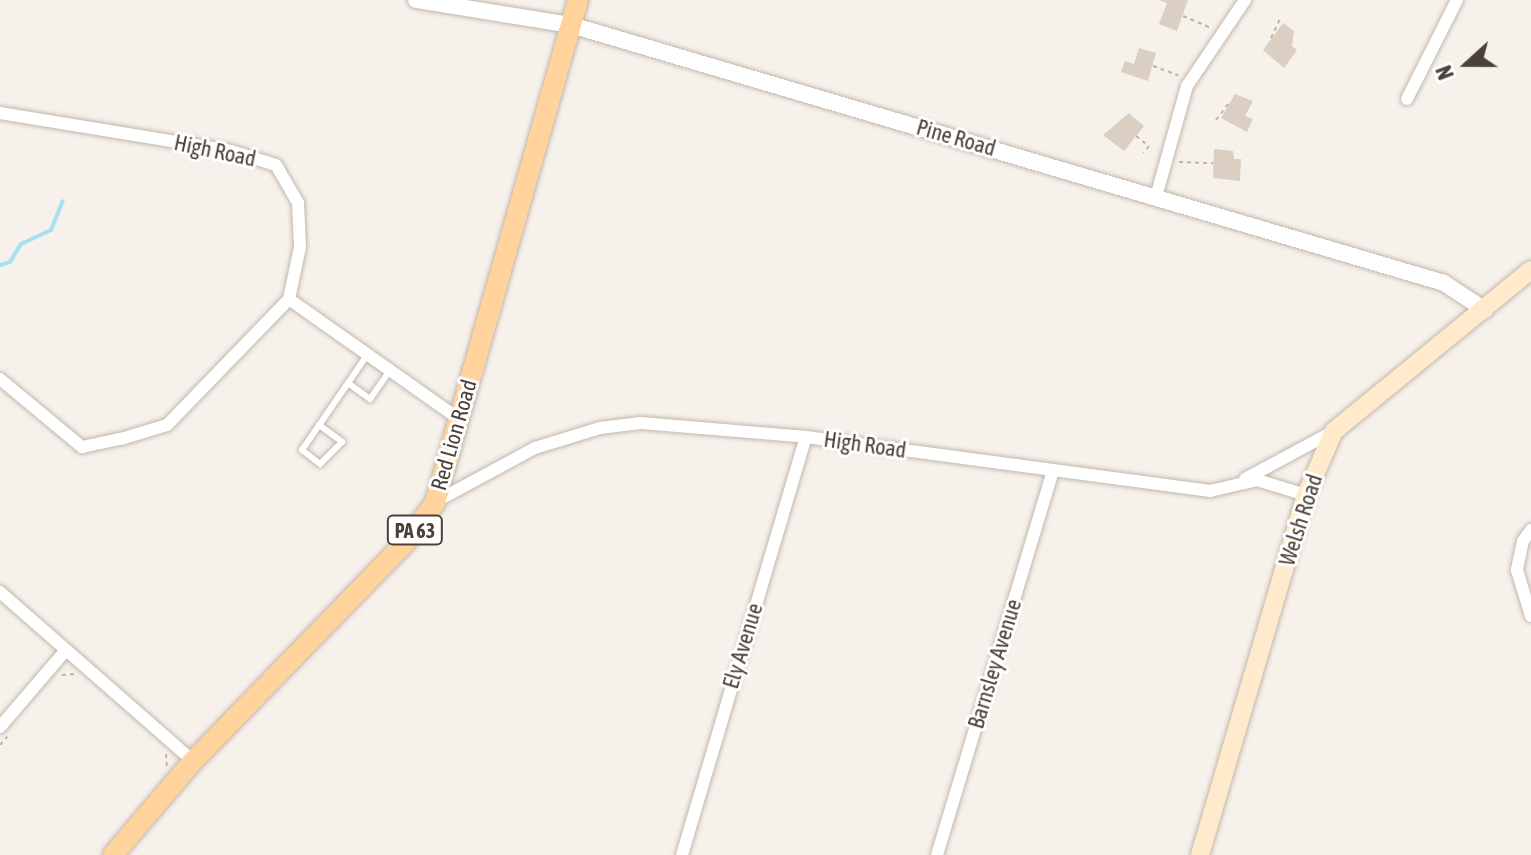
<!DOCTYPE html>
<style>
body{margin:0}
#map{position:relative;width:1531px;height:855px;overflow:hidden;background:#f6f1eb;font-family:"Asap Condensed",sans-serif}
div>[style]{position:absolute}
.stream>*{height:4px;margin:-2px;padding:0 2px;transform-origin:2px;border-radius:2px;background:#a6e0f4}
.building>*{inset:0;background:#dbcec3}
.path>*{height:2px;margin-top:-1px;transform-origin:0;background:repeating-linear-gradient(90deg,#c5b19d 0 4px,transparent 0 8px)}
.roads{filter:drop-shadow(0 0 2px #c2b7ad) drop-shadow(0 0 2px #c2b7ad)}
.service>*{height:6px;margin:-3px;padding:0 3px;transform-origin:3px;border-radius:3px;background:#fff}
.minor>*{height:12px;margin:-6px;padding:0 6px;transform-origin:6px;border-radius:6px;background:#fff}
.tertiary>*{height:16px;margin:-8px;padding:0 8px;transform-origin:8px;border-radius:8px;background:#fff}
.secondary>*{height:18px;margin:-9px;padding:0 9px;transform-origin:9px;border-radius:9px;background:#ffebcc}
.primary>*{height:20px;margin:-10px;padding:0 10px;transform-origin:10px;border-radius:10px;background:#ffd39b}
span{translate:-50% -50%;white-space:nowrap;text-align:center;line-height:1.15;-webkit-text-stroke:6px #fff;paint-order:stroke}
.shield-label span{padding:2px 6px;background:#fff;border:2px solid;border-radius:6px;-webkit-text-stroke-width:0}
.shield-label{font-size:20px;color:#4b4138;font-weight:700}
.street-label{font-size:22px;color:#4b4138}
.north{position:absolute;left:1427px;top:24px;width:80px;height:80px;-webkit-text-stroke:6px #fff;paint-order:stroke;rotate:249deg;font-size:22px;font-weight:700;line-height:32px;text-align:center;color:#4b4138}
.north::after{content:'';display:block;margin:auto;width:28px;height:36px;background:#4b4138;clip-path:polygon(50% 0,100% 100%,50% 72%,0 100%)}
</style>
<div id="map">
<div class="stream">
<div style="left:0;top:265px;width:10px;rotate:-17deg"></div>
<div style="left:10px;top:262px;width:21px;rotate:-59deg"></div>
<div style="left:21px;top:244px;width:33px;rotate:-25deg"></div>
<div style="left:51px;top:230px;width:31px;rotate:-68deg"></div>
</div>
<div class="building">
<div style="clip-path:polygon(1159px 0,1188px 0,1177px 31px,1159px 24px,1167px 3px)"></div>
<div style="clip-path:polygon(1283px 23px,1294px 31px,1292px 46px,1297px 50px,1284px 68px,1263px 50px)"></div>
<div style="clip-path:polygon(1139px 48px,1156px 53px,1148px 81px,1121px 72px,1125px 61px,1134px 64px)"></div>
<div style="clip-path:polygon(1235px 94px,1253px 101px,1245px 116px,1253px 119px,1247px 132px,1221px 118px)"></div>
<div style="clip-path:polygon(1129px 113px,1144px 126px,1124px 151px,1103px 135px)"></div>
<div style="clip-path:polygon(1214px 149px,1233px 151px,1234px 159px,1241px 159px,1240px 181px,1213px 178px)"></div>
</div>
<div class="path">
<div style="left:1183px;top:16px;width:30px;rotate:23deg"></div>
<div style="left:1271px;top:38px;width:21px;rotate:-65deg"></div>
<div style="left:1153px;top:66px;width:27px;rotate:20deg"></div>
<div style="left:1216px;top:120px;width:21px;rotate:-53deg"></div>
<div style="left:1136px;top:136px;width:16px;rotate:38deg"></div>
<div style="left:1149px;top:146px;width:9px;rotate:126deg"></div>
<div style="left:1179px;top:162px;width:34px;rotate:2deg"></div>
<div style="left:62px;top:675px;width:13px;rotate:-4deg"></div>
<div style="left:0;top:745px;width:11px;rotate:-49deg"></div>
<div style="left:166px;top:754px;width:13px;rotate:86deg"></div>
</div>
<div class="roads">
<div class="service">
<div style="left:367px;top:355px;width:34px;rotate:124deg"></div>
<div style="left:348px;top:383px;width:27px;rotate:36deg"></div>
<div style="left:370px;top:399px;width:35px;rotate:-55deg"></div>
<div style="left:319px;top:425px;width:29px;rotate:36deg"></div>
<div style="left:342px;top:442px;width:31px;rotate:135deg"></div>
<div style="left:320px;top:464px;width:23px;rotate:-142deg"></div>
<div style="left:302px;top:450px;width:81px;rotate:-55.5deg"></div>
</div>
<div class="minor">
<div style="left:1407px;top:99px;width:111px;rotate:-63.2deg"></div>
<div style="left:0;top:113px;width:234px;rotate:9.3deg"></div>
<div style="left:231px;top:151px;width:47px;rotate:17.3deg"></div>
<div style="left:276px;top:165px;width:44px;rotate:59.9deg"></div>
<div style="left:298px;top:203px;width:44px;rotate:87.4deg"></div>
<div style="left:300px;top:247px;width:53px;rotate:101.9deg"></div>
<div style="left:289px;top:299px;width:207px;rotate:35.2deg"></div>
<div style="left:1156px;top:197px;width:115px;rotate:-74.4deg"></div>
<div style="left:1187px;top:86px;width:104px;rotate:-56deg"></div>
<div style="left:0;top:379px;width:107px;rotate:39.7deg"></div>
<div style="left:82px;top:447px;width:40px;rotate:-12deg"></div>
<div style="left:121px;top:439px;width:48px;rotate:-16.9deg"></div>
<div style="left:167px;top:425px;width:175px;rotate:-45.9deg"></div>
<div style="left:1245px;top:479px;width:101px;rotate:-28.3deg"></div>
<div style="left:435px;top:502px;width:114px;rotate:-28.4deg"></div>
<div style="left:535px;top:448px;width:68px;rotate:-17.1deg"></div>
<div style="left:600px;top:428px;width:41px;rotate:-7deg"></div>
<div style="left:641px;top:423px;width:166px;rotate:4.8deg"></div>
<div style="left:806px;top:437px;width:408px;rotate:7.6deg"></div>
<div style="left:1210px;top:491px;width:48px;rotate:-13.2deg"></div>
<div style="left:1257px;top:480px;width:51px;rotate:17deg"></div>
<div style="left:1531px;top:530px;width:14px;rotate:126deg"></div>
<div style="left:1523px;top:541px;width:30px;rotate:102deg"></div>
<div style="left:1517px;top:570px;width:48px;rotate:73.1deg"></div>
<div style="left:0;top:592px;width:257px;rotate:41.2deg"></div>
<div style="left:0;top:727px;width:101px;rotate:-49.4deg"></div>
<div style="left:682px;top:855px;width:436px;rotate:-73.5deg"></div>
<div style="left:937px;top:855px;width:399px;rotate:-73.2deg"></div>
</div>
<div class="tertiary">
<div style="left:416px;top:0;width:157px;rotate:9.2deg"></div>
<div style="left:571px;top:25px;width:910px;rotate:16.46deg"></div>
<div style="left:1444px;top:283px;width:49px;rotate:33.4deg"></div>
</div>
<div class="secondary">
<div style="left:1200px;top:855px;width:375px;rotate:-73.6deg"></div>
<div style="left:1306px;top:495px;width:70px;rotate:-66.4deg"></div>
<div style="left:1334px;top:431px;width:254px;rotate:-39.3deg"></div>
</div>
<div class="primary">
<div style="left:113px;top:855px;width:123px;rotate:-49.6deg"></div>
<div style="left:193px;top:761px;width:304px;rotate:-45.8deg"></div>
<div style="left:405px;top:543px;width:50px;rotate:-53.1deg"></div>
<div style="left:435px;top:503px;width:523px;rotate:-74.13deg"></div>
</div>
</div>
<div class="shield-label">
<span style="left:415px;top:530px">PA 63</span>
</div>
<div class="street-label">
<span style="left:956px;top:138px;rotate:16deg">Pine Road</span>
<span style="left:215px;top:151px;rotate:12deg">High Road</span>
<span style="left:454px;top:435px;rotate:-74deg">Red Lion Road</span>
<span style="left:865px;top:445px;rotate:8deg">High Road</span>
<span style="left:1301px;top:520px;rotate:-72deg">Welsh Road</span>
<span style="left:743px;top:646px;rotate:-73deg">Ely Avenue</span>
<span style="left:995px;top:664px;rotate:-73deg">Barnsley Avenue</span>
</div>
<div class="north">N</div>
</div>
